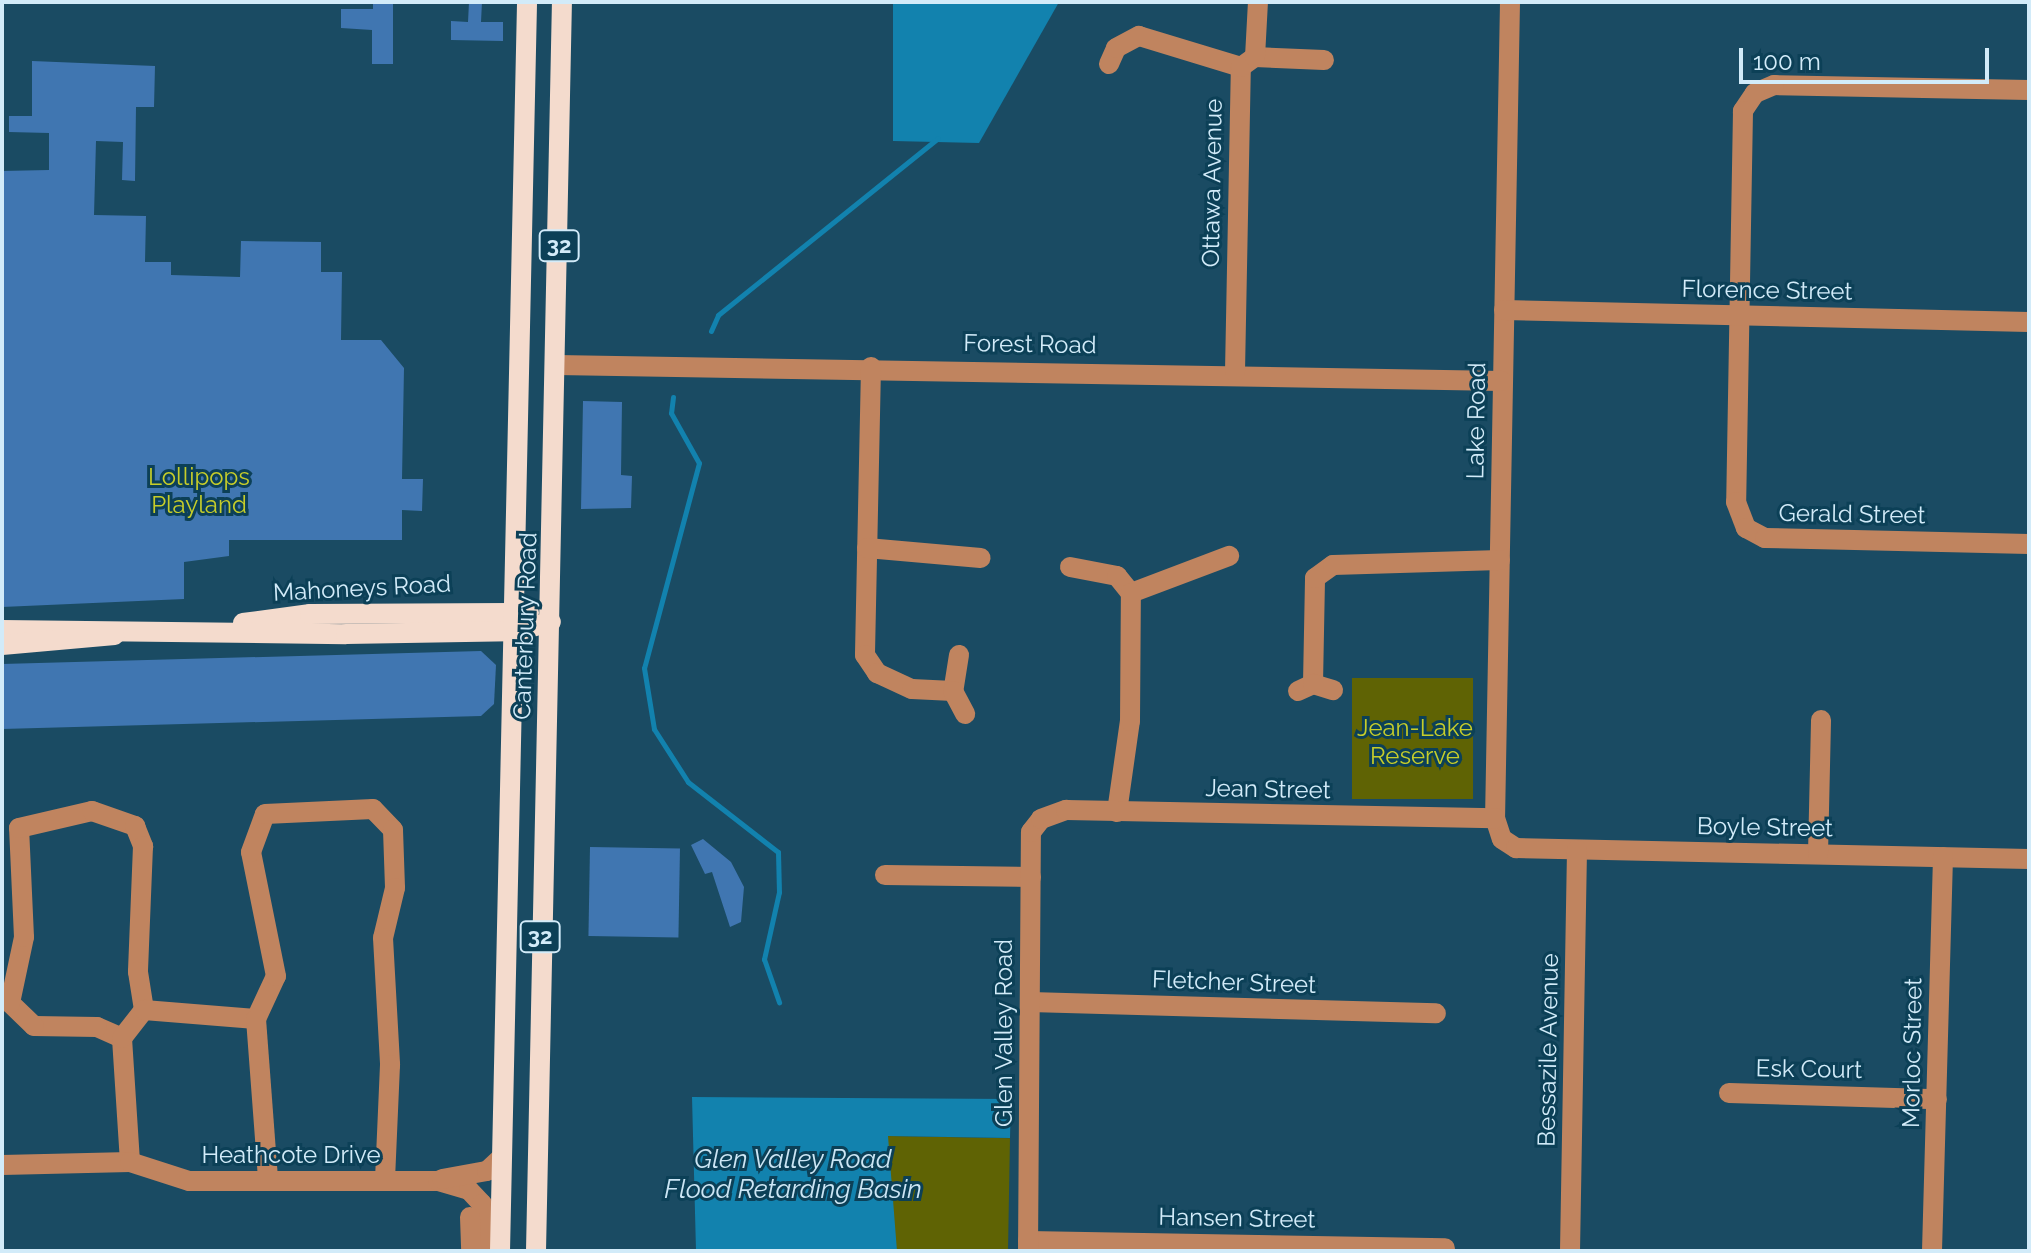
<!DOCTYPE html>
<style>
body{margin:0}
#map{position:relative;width:2031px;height:1253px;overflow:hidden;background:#1a4b63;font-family:Raleway,sans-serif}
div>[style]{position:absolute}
.green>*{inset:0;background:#5f6304;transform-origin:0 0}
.water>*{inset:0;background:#1282ae}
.stream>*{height:5px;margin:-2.5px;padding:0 2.5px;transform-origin:2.5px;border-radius:2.5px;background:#1282ae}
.building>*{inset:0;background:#4076b1;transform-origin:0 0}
.minor>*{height:20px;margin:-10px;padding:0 10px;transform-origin:10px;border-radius:10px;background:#c0845f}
.major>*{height:20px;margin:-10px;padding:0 10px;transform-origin:10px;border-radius:10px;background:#f4dbcd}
span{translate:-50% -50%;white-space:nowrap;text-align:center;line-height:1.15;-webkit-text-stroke:6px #0c4057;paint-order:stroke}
.shield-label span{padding:2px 6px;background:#0c4057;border:2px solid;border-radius:6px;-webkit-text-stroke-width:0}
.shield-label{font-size:22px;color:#d2ebf9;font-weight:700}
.street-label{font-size:24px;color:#d2ebf9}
.park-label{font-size:24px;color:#c6cd2a}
.water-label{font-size:26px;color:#cce6f5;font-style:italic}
.frame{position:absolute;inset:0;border:4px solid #d2ebf9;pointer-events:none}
.scale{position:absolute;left:1739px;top:48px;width:250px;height:36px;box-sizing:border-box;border:4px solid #d2ebf9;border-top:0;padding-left:10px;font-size:24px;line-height:28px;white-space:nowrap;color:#d2ebf9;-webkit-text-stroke:6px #0c4057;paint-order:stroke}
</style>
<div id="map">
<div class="green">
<div style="left:1473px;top:678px;width:121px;height:121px;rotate:90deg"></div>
<div style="left:887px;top:1136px;width:123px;height:115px;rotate:1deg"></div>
</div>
<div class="water">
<div style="clip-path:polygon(893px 2px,1059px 2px,979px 143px,893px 141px)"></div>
<div style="clip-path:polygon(692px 1097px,1011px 1099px,1010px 1138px,888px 1136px,897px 1251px,696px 1251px)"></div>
</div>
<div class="stream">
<div style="left:711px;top:331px;width:17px;rotate:-66deg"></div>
<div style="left:718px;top:315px;width:282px;rotate:-38.8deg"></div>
<div style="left:673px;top:397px;width:16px;rotate:97deg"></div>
<div style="left:671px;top:413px;width:57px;rotate:60.8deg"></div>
<div style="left:699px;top:463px;width:212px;rotate:105deg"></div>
<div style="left:644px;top:668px;width:62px;rotate:80.7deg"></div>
<div style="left:654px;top:729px;width:63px;rotate:57.3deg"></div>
<div style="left:688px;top:782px;width:114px;rotate:37.9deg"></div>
<div style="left:778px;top:852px;width:40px;rotate:88.6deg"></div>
<div style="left:779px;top:892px;width:69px;rotate:102.6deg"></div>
<div style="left:764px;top:959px;width:46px;rotate:70.8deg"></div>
</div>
<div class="building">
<div style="clip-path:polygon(373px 2px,393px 2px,393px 64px,372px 64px,372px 30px,341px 28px,341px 9px,373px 9px)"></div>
<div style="clip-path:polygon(469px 2px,482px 2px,481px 22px,503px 22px,503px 41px,451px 40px,451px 21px,468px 22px)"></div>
<div style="clip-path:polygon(32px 61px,155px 66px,154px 107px,136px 107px,135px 181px,122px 180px,123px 142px,96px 141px,94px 215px,146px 216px,145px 262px,171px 262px,171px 275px,240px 277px,241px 241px,321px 242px,321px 272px,342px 272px,341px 340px,381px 340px,404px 368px,402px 479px,423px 479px,422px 511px,402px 510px,402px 540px,229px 540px,229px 556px,184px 562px,184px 599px,2px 607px,2px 171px,49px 170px,49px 133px,9px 132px,9px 116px,32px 116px)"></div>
<div style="clip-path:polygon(583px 401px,622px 402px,621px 475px,632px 476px,631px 508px,581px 509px)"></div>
<div style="clip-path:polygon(481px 651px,496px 665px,494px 704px,481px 716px,2px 729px,2px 664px)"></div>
<div style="clip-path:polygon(703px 839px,731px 862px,744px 887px,741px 922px,730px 927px,712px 872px,705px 874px,691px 845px)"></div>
<div style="left:590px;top:847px;width:90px;height:89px;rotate:1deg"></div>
</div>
<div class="minor">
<div style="left:1510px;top:2px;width:816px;rotate:91.05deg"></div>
<div style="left:1495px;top:818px;width:22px;rotate:72deg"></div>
<div style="left:1502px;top:839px;width:17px;rotate:33deg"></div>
<div style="left:1516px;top:848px;width:513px;rotate:1.23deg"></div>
<div style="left:1255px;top:57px;width:69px;rotate:2.5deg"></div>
<div style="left:1109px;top:64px;width:17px;rotate:-66deg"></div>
<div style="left:1116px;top:48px;width:26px;rotate:-28deg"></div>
<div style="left:1139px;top:36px;width:107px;rotate:16.9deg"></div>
<div style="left:2029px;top:90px;width:255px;rotate:-178.9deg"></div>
<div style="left:1774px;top:85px;width:21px;rotate:157deg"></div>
<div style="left:1755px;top:93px;width:22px;rotate:124deg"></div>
<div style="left:1743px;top:111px;width:391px;rotate:91deg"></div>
<div style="left:1736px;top:502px;width:28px;rotate:69deg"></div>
<div style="left:1746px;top:528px;width:21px;rotate:28deg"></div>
<div style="left:1765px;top:538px;width:264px;rotate:1.3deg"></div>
<div style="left:1504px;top:310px;width:525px;rotate:1.31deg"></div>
<div style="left:557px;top:365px;width:945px;rotate:0.97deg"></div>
<div style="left:871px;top:367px;width:288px;rotate:91.2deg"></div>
<div style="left:865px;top:655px;width:22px;rotate:56deg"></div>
<div style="left:877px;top:673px;width:38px;rotate:25deg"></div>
<div style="left:912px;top:689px;width:41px;rotate:2.8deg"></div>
<div style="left:1235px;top:372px;width:305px;rotate:-88.9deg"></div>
<div style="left:1241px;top:67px;width:17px;rotate:-36deg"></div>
<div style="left:1255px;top:57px;width:55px;rotate:-86.9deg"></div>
<div style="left:867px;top:548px;width:114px;rotate:5deg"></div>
<div style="left:1070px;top:567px;width:48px;rotate:10.8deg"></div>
<div style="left:1117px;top:576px;width:22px;rotate:51deg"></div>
<div style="left:1131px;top:593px;width:105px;rotate:-20.7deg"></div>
<div style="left:959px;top:655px;width:36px;rotate:99deg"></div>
<div style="left:953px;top:691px;width:26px;rotate:62deg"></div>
<div style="left:1313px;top:684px;width:106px;rotate:-88.9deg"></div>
<div style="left:1315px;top:578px;width:22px;rotate:-36deg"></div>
<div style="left:1333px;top:565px;width:167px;rotate:-1.7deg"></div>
<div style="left:1298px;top:691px;width:17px;rotate:-25deg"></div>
<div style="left:1313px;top:684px;width:21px;rotate:17deg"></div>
<div style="left:1117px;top:812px;width:92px;rotate:-81.9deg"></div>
<div style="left:1130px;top:721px;width:128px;rotate:-89.6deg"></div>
<div style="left:1818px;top:854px;width:134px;rotate:-88.7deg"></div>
<div style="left:885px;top:875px;width:146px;rotate:0.8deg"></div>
<div style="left:1030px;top:1002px;width:406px;rotate:1.6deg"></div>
<div style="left:256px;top:1019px;width:47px;rotate:-65.1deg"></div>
<div style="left:276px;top:976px;width:126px;rotate:-101.4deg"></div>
<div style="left:251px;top:852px;width:40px;rotate:-69.8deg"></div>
<div style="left:265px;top:814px;width:108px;rotate:-2.7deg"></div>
<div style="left:373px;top:809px;width:29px;rotate:46deg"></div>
<div style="left:393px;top:830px;width:58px;rotate:88deg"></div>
<div style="left:395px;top:888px;width:51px;rotate:103.5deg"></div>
<div style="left:383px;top:938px;width:127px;rotate:86.8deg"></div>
<div style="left:390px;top:1065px;width:116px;rotate:92.5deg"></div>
<div style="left:122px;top:1038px;width:27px;rotate:-156deg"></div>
<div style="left:97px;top:1027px;width:63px;rotate:-179.1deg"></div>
<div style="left:34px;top:1026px;width:33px;rotate:-136deg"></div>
<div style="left:10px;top:1003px;width:67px;rotate:-78deg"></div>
<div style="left:24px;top:937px;width:109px;rotate:-92.6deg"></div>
<div style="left:19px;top:828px;width:75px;rotate:-13.1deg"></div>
<div style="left:92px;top:811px;width:46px;rotate:19.2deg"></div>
<div style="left:135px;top:826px;width:22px;rotate:68deg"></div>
<div style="left:143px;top:846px;width:126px;rotate:92.3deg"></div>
<div style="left:138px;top:972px;width:38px;rotate:81deg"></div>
<div style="left:1729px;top:1093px;width:208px;rotate:1.7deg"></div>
<div style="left:130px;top:1162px;width:124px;rotate:-93.7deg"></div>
<div style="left:122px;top:1038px;width:36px;rotate:-52deg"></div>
<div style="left:144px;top:1010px;width:112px;rotate:4.6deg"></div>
<div style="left:256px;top:1019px;width:161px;rotate:85.7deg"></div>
<div style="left:2px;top:1165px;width:128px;rotate:-1.3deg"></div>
<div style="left:130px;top:1162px;width:62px;rotate:17.9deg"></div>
<div style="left:189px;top:1181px;width:249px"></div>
<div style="left:438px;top:1181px;width:32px;rotate:16deg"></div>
<div style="left:469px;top:1190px;width:19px;rotate:47deg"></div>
<div style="left:482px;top:1204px;width:48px;rotate:80.3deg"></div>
<div style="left:442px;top:1179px;width:46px;rotate:-10.1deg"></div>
<div style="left:487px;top:1171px;width:19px;rotate:-43deg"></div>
<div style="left:470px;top:1217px;width:34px;rotate:88deg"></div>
<div style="left:1028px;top:1241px;width:417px;rotate:1deg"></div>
<div style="left:1028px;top:1251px;width:419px;rotate:-89.6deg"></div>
<div style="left:1031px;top:832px;width:16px;rotate:-52deg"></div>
<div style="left:1041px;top:819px;width:27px;rotate:-20deg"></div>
<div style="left:1066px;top:810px;width:429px;rotate:1.1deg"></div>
<div style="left:1570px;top:1251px;width:401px;rotate:-89deg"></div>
<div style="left:1932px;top:1251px;width:394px;rotate:-88.4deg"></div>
</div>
<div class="major">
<div style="left:243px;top:623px;width:68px;rotate:-7.7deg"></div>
<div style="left:310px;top:614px;width:219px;rotate:-0.3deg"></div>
<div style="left:2px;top:630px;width:344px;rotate:0.7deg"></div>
<div style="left:346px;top:634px;width:171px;rotate:-1deg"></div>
<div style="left:517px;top:631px;width:35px;rotate:-15deg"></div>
<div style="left:2px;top:645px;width:113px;rotate:-5.1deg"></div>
<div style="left:500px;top:1251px;width:1249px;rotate:-88.76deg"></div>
<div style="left:536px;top:1251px;width:1249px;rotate:-88.81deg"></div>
</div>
<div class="shield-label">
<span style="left:559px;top:246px">32</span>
<span style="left:540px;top:937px">32</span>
</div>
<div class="street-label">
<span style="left:1212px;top:183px;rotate:-89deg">Ottawa Avenue</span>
<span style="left:1767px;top:290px;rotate:1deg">Florence Street</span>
<span style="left:1030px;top:344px;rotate:1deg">Forest Road</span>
<span style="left:1476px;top:421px;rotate:-89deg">Lake Road</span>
<span style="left:1852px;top:514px;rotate:1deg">Gerald Street</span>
<span style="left:362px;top:588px;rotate:-3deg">Mahoneys Road</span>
<span style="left:525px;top:626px;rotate:-88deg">Canterbury Road</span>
<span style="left:1268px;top:789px;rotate:1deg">Jean Street</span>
<span style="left:1765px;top:827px;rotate:1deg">Boyle Street</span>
<span style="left:1234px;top:982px;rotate:2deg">Fletcher Street</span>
<span style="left:1004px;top:1033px;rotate:-90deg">Glen Valley Road</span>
<span style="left:1548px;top:1050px;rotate:-89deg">Bessazile Avenue</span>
<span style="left:1912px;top:1053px;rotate:-89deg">Morloc Street</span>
<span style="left:1809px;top:1069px;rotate:1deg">Esk Court</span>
<span style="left:291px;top:1155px">Heathcote Drive</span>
<span style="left:1237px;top:1218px;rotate:1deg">Hansen Street</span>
</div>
<div class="park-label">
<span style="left:199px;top:491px">Lollipops<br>Playland</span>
<span style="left:1415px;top:742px">Jean-Lake<br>Reserve</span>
</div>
<div class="water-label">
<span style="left:793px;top:1175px">Glen Valley Road<br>Flood Retarding Basin</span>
</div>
<div class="frame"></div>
<div class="scale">100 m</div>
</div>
